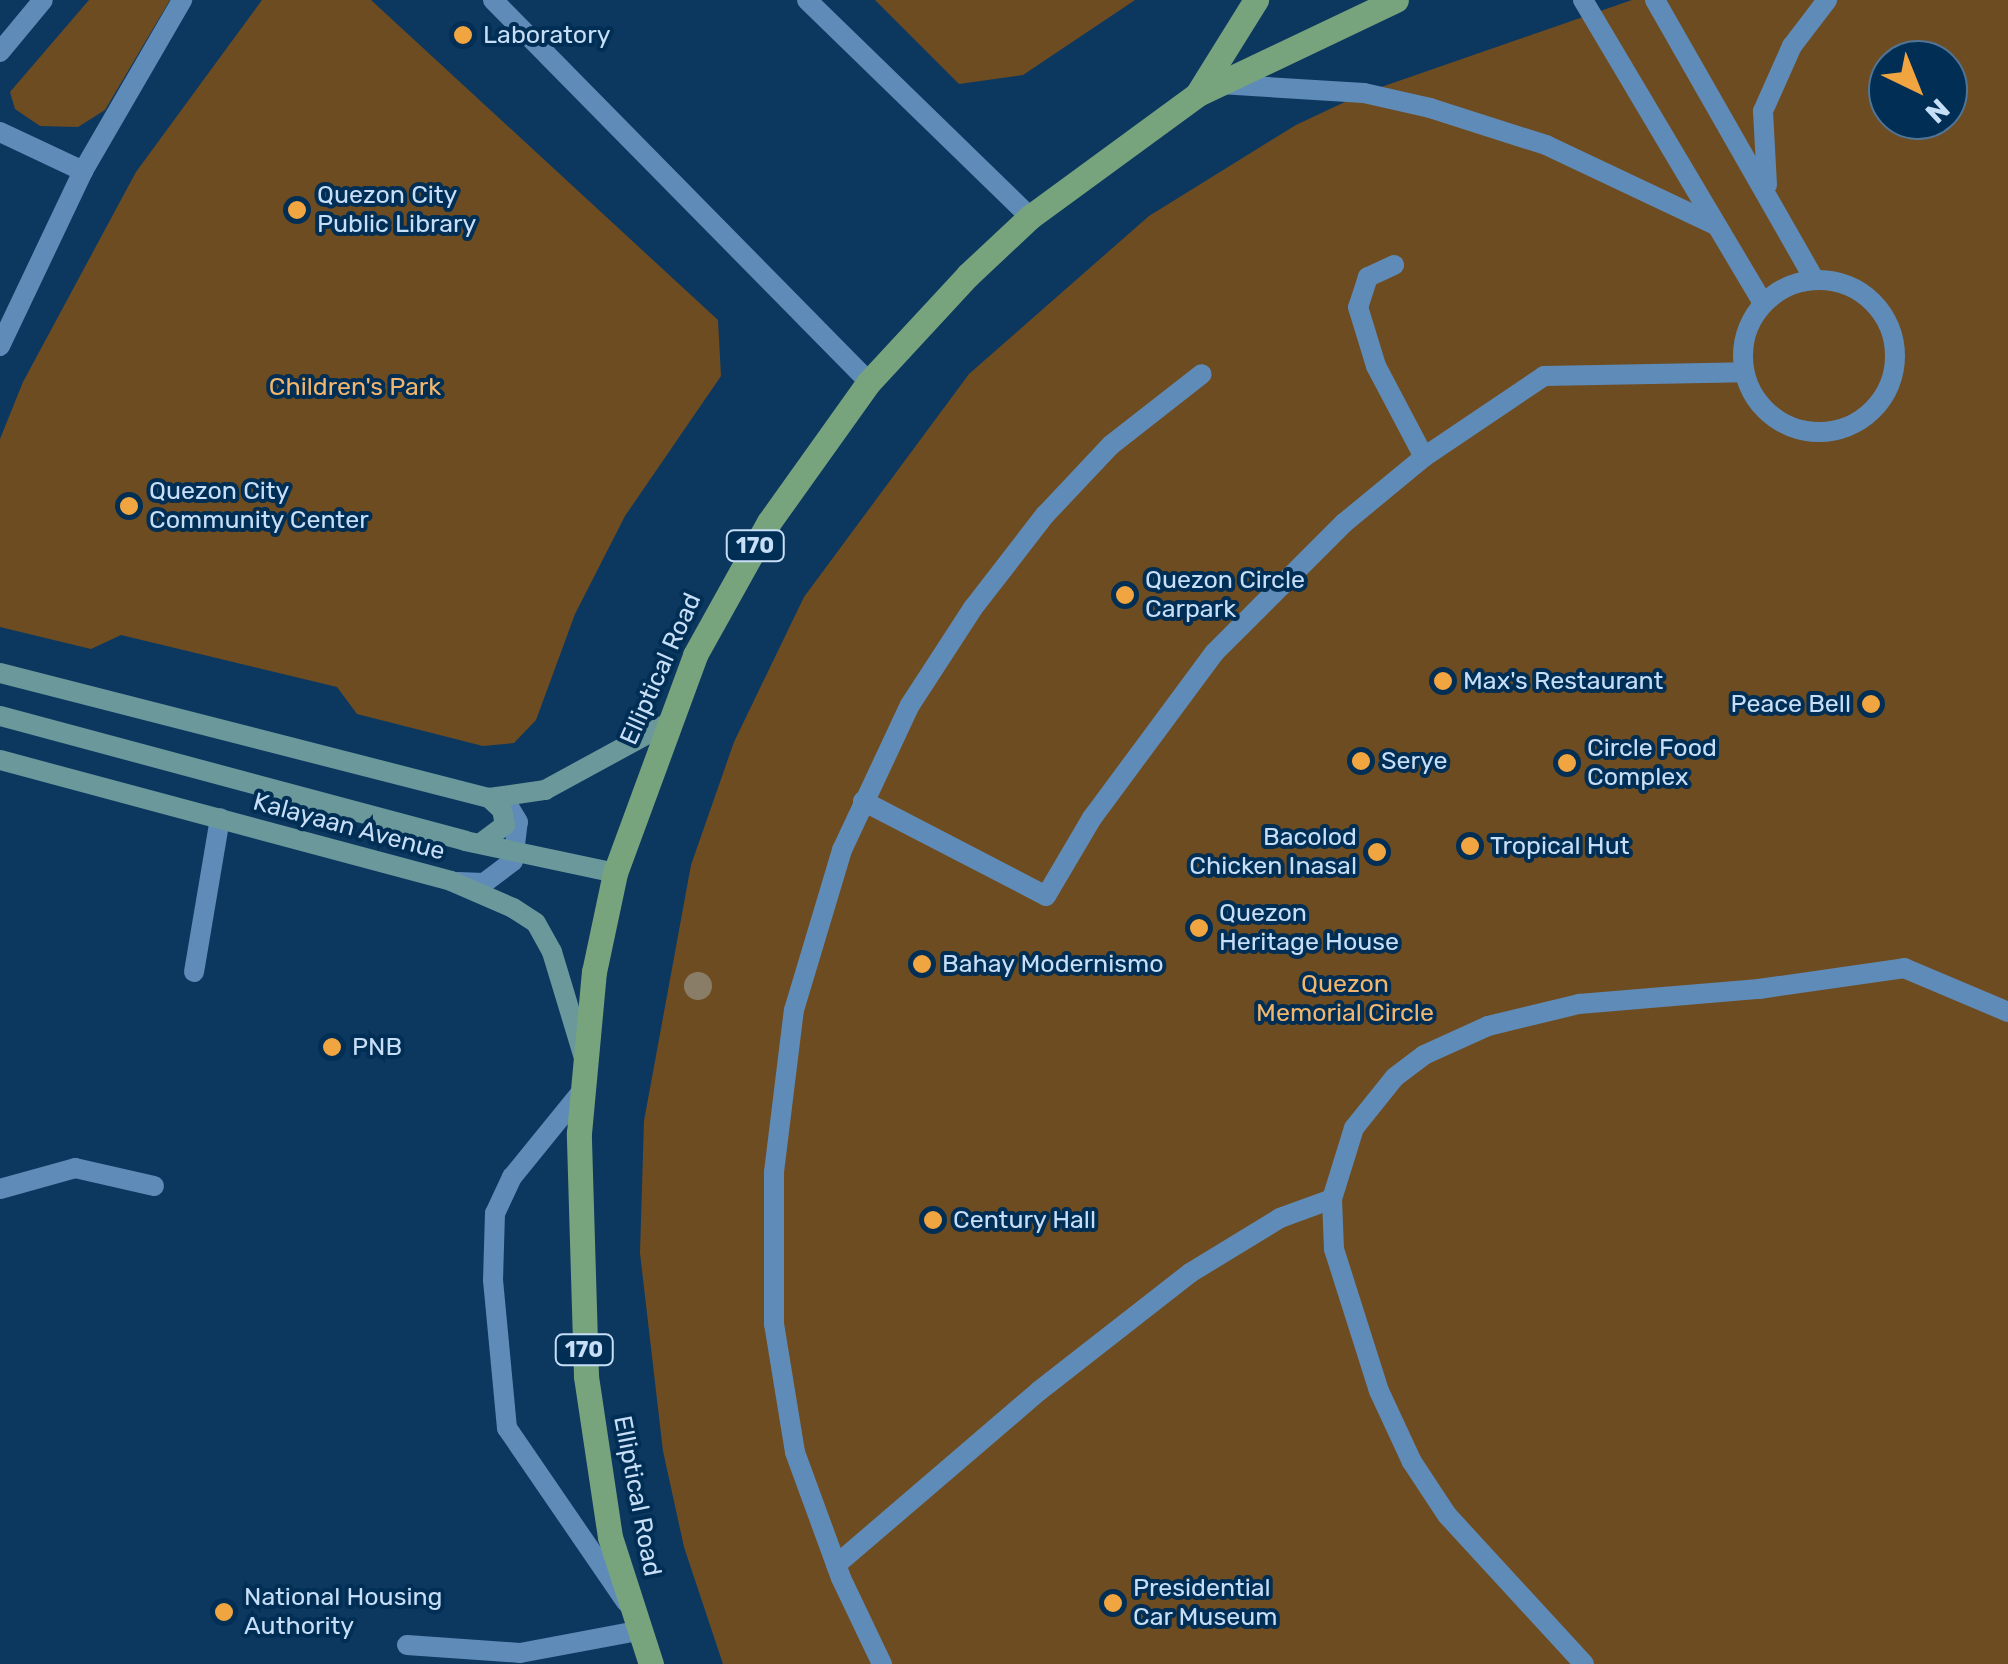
<!DOCTYPE html>
<style>
body{margin:0}
#map{position:relative;width:2008px;height:1664px;overflow:hidden;background:#0c3860;font-family:Rubik,sans-serif}
div>[style]{position:absolute}
.green>*{inset:0;background:#6e4c21}
.lane>*{height:20px;margin:-10px;padding:0 10px;transform-origin:10px;border-radius:10px;background:#5f8bb8}
.lane>.ring{margin:-10px;padding:0;box-sizing:content-box;background:none;border:20px solid #5f8bb8;border-radius:50%}
.secondary>*{height:20px;margin:-10px;padding:0 10px;transform-origin:10px;border-radius:10px;background:#6b989b}
.primary>*{height:25px;margin:-12.5px;padding:0 12.5px;transform-origin:12.5px;border-radius:12.5px;background:#78a47d}
.trees>*{width:28px;height:28px;margin:-14px;border-radius:50%;background:#8a7d67}
.dots>*{width:28px;height:28px;translate:-50% -50%;box-sizing:border-box;border:5px solid #002e54;border-radius:50%}
span{translate:-50% -50%;white-space:nowrap;text-align:center;line-height:1.15;-webkit-text-stroke:8px #002e54;paint-order:stroke}
.shield-label span{padding:2px 8px;background:#002e54;border:2px solid;border-radius:8px;-webkit-text-stroke-width:0}
.shield-label{font-size:22px;color:#c7def7;font-weight:700}
.poi-label{font-size:25px;color:#c7def7}
.left{translate:0 -50%;text-align:left}
.right{translate:-100% -50%;text-align:right}
.park-label{font-size:25px;color:#f1b56d}
.street-label{font-size:25px;color:#c7def7}
.north{position:absolute;left:1868px;top:40px;width:100px;height:100px;box-sizing:border-box;background:#002e54;border:2px solid #507495;border-radius:50%;rotate:137deg;font-size:28px;font-weight:700;line-height:40px;text-align:center;color:#c7def7}
.north::after{content:'';display:block;margin:auto;width:35px;height:45px;background:#f1a540;clip-path:polygon(50% 0,100% 100%,50% 72%,0 100%)}
</style>
<div id="map">
<div class="green">
<div style="clip-path:polygon(89px 0,170px 0,105px 110px,78px 127px,40px 126px,15px 109px,10px 92px)"></div>
<div style="clip-path:polygon(262px 0,371px 0,718px 320px,721px 376px,625px 516px,575px 614px,536px 720px,514px 743px,483px 746px,357px 714px,337px 687px,121px 635px,91px 649px,0 627px,0 439px,23px 382px,136px 172px)"></div>
<div style="clip-path:polygon(875px 0,1135px 0,1023px 75px,959px 84px)"></div>
<div style="clip-path:polygon(evenodd,1632px 0,2008px 0,2008px 1664px,723px 1664px,684px 1547px,663px 1451px,640px 1253px,644px 1121px,691px 865px,734px 742px,804px 597px,969px 374px,1149px 216px,1296px 125px,1364px 93px,1632px 0,1888px 60px,1948px 60px,1948px 120px,1888px 120px,1888px 60px)"></div>
</div>
<div class="lane">
<div style="left:493px;top:0;width:536px;rotate:45.45deg"></div>
<div style="left:807px;top:0;width:311px;rotate:44.2deg"></div>
<div style="left:1583px;top:0;width:352px;rotate:59.3deg"></div>
<div style="left:1655px;top:0;width:321px;rotate:60.3deg"></div>
<div style="left:0;top:52px;width:67px;rotate:-50.4deg"></div>
<div style="left:1220px;top:84px;width:144px;rotate:3.6deg"></div>
<div style="left:1364px;top:93px;width:68px;rotate:12.8deg"></div>
<div style="left:1430px;top:108px;width:122px;rotate:17.7deg"></div>
<div style="left:1546px;top:145px;width:189px;rotate:25.3deg"></div>
<div style="left:0;top:132px;width:92px;rotate:25.2deg"></div>
<div style="left:1767px;top:185px;width:74px;rotate:-93.1deg"></div>
<div style="left:1763px;top:111px;width:71px;rotate:-66deg"></div>
<div style="left:1792px;top:46px;width:58px;rotate:-52.7deg"></div>
<div style="left:1394px;top:265px;width:29px;rotate:155deg"></div>
<div style="left:1368px;top:277px;width:32px;rotate:108deg"></div>
<div style="left:1358px;top:307px;width:62px;rotate:73deg"></div>
<div style="left:1376px;top:366px;width:103px;rotate:62.2deg"></div>
<div class="ring" style="left:1743px;top:280px;width:132px;height:132px"></div>
<div style="left:0;top:346px;width:194px;rotate:-64.6deg"></div>
<div style="left:83px;top:171px;width:198px;rotate:-59.9deg"></div>
<div style="left:863px;top:801px;width:206px;rotate:27.4deg"></div>
<div style="left:1046px;top:896px;width:91px;rotate:-59.5deg"></div>
<div style="left:1092px;top:818px;width:205px;rotate:-53.5deg"></div>
<div style="left:1214px;top:653px;width:184px;rotate:-45deg"></div>
<div style="left:1344px;top:523px;width:104px;rotate:-39.5deg"></div>
<div style="left:1424px;top:457px;width:145px;rotate:-34deg"></div>
<div style="left:1544px;top:376px;width:200px;rotate:-1.1deg"></div>
<div style="left:458px;top:882px;width:26px;rotate:2deg"></div>
<div style="left:484px;top:883px;width:36px;rotate:-37deg"></div>
<div style="left:513px;top:861px;width:39px;rotate:-83deg"></div>
<div style="left:518px;top:822px;width:17px;rotate:-121deg"></div>
<div style="left:509px;top:807px;width:20px;rotate:-156deg"></div>
<div style="left:194px;top:972px;width:156px;rotate:-80.4deg"></div>
<div style="left:582px;top:1091px;width:111px;rotate:129.1deg"></div>
<div style="left:512px;top:1177px;width:40px;rotate:115deg"></div>
<div style="left:495px;top:1213px;width:67px;rotate:91.7deg"></div>
<div style="left:493px;top:1280px;width:149px;rotate:84.6deg"></div>
<div style="left:507px;top:1428px;width:211px;rotate:55.6deg"></div>
<div style="left:0;top:1189px;width:78px;rotate:-15.6deg"></div>
<div style="left:75px;top:1168px;width:81px;rotate:12.8deg"></div>
<div style="left:836px;top:1565px;width:267px;rotate:-40.6deg"></div>
<div style="left:1039px;top:1391px;width:192px;rotate:-38deg"></div>
<div style="left:1190px;top:1273px;width:105px;rotate:-31.4deg"></div>
<div style="left:1280px;top:1218px;width:55px;rotate:-20.1deg"></div>
<div style="left:407px;top:1645px;width:113px;rotate:4deg"></div>
<div style="left:520px;top:1653px;width:120px;rotate:-10.6deg"></div>
<div style="left:882px;top:1664px;width:95px;rotate:-115.5deg"></div>
<div style="left:841px;top:1578px;width:134px;rotate:-110.1deg"></div>
<div style="left:795px;top:1452px;width:130px;rotate:-99.3deg"></div>
<div style="left:774px;top:1324px;width:152px;rotate:-90deg"></div>
<div style="left:774px;top:1172px;width:163px;rotate:-83deg"></div>
<div style="left:794px;top:1010px;width:167px;rotate:-73.3deg"></div>
<div style="left:842px;top:850px;width:160px;rotate:-64.9deg"></div>
<div style="left:910px;top:705px;width:116px;rotate:-57deg"></div>
<div style="left:973px;top:608px;width:118px;rotate:-52.3deg"></div>
<div style="left:1045px;top:515px;width:96px;rotate:-46.7deg"></div>
<div style="left:1111px;top:445px;width:115px;rotate:-38deg"></div>
<div style="left:1584px;top:1664px;width:202px;rotate:-132.6deg"></div>
<div style="left:1447px;top:1515px;width:64px;rotate:-123.4deg"></div>
<div style="left:1412px;top:1462px;width:78px;rotate:-114.9deg"></div>
<div style="left:1379px;top:1391px;width:149px;rotate:-107.6deg"></div>
<div style="left:1334px;top:1249px;width:50px;rotate:-92.3deg"></div>
<div style="left:1332px;top:1199px;width:74px;rotate:-72.8deg"></div>
<div style="left:1354px;top:1128px;width:65px;rotate:-51.2deg"></div>
<div style="left:1395px;top:1077px;width:36px;rotate:-37deg"></div>
<div style="left:1424px;top:1055px;width:70px;rotate:-24.4deg"></div>
<div style="left:1488px;top:1026px;width:94px;rotate:-13.6deg"></div>
<div style="left:1579px;top:1004px;width:181px;rotate:-4.8deg"></div>
<div style="left:1759px;top:989px;width:147px;rotate:-8.2deg"></div>
<div style="left:1904px;top:968px;width:113px;rotate:22.9deg"></div>
</div>
<div class="secondary">
<div style="left:0;top:673px;width:505px;rotate:14.34deg"></div>
<div style="left:489px;top:798px;width:57px;rotate:-8.1deg"></div>
<div style="left:545px;top:790px;width:138px;rotate:-28.6deg"></div>
<div style="left:0;top:716px;width:482px;rotate:15deg"></div>
<div style="left:465px;top:841px;width:153px;rotate:12deg"></div>
<div style="left:0;top:760px;width:467px;rotate:15deg"></div>
<div style="left:451px;top:881px;width:68px;rotate:23.5deg"></div>
<div style="left:513px;top:908px;width:27px;rotate:33deg"></div>
<div style="left:536px;top:923px;width:33px;rotate:61deg"></div>
<div style="left:552px;top:952px;width:111px;rotate:73.2deg"></div>
<div style="left:481px;top:843px;width:30px;rotate:-37deg"></div>
<div style="left:505px;top:825px;width:15px;rotate:-101deg"></div>
<div style="left:502px;top:810px;width:18px;rotate:-137deg"></div>
</div>
<div class="primary">
<div style="left:1198px;top:93px;width:110px;rotate:-58.1deg"></div>
<div style="left:651px;top:1664px;width:133px;rotate:-107.9deg"></div>
<div style="left:610px;top:1537px;width:163px;rotate:-98.5deg"></div>
<div style="left:586px;top:1376px;width:243px;rotate:-91.7deg"></div>
<div style="left:579px;top:1133px;width:162px;rotate:-84.7deg"></div>
<div style="left:594px;top:972px;width:101px;rotate:-78deg"></div>
<div style="left:615px;top:873px;width:232px;rotate:-69.8deg"></div>
<div style="left:695px;top:655px;width:152px;rotate:-60.9deg"></div>
<div style="left:769px;top:522px;width:172px;rotate:-54.5deg"></div>
<div style="left:869px;top:382px;width:146px;rotate:-47.2deg"></div>
<div style="left:968px;top:275px;width:85px;rotate:-43.1deg"></div>
<div style="left:1030px;top:217px;width:208px;rotate:-36.2deg"></div>
<div style="left:1198px;top:94px;width:219px;rotate:-25.4deg"></div>
</div>
<div class="trees">
<div style="left:698px;top:986px"></div>
</div>
<div class="dots">
<div style="left:463px;top:35px;background:#f1a540"></div>
<div style="left:297px;top:210px;background:#f1a540"></div>
<div style="left:129px;top:506px;background:#f1a540"></div>
<div style="left:1125px;top:595px;background:#f1a540"></div>
<div style="left:1443px;top:681px;background:#f1a540"></div>
<div style="left:1871px;top:704px;background:#f1a540"></div>
<div style="left:1361px;top:761px;background:#f1a540"></div>
<div style="left:1567px;top:763px;background:#f1a540"></div>
<div style="left:1470px;top:846px;background:#f1a540"></div>
<div style="left:1377px;top:852px;background:#f1a540"></div>
<div style="left:1199px;top:928px;background:#f1a540"></div>
<div style="left:922px;top:964px;background:#f1a540"></div>
<div style="left:332px;top:1047px;background:#f1a540"></div>
<div style="left:933px;top:1220px;background:#f1a540"></div>
<div style="left:1113px;top:1603px;background:#f1a540"></div>
<div style="left:224px;top:1612px;background:#f1a540"></div>
</div>
<div class="shield-label">
<span style="left:755px;top:546px">170</span>
<span style="left:584px;top:1350px">170</span>
</div>
<div class="poi-label">
<span class="left" style="left:483px;top:35px">Laboratory</span>
<span class="left" style="left:317px;top:210px">Quezon City<br>Public Library</span>
<span class="left" style="left:149px;top:506px">Quezon City<br>Community Center</span>
<span class="left" style="left:1145px;top:595px">Quezon Circle<br>Carpark</span>
<span class="left" style="left:1463px;top:681px">Max's Restaurant</span>
<span class="right" style="left:1851px;top:704px">Peace Bell</span>
<span class="left" style="left:1587px;top:763px">Circle Food<br>Complex</span>
<span class="left" style="left:1381px;top:761px">Serye</span>
<span class="right" style="left:1357px;top:852px">Bacolod<br>Chicken Inasal</span>
<span class="left" style="left:1490px;top:846px">Tropical Hut</span>
<span class="left" style="left:1219px;top:928px">Quezon<br>Heritage House</span>
<span class="left" style="left:942px;top:964px">Bahay Modernismo</span>
<span class="left" style="left:352px;top:1047px">PNB</span>
<span class="left" style="left:953px;top:1220px">Century Hall</span>
<span class="left" style="left:1133px;top:1603px">Presidential<br>Car Museum</span>
<span class="left" style="left:244px;top:1612px">National Housing<br>Authority</span>
</div>
<div class="park-label">
<span style="left:355px;top:387px">Children's Park</span>
<span style="left:1345px;top:999px">Quezon<br>Memorial Circle</span>
</div>
<div class="street-label">
<span style="left:661px;top:669px;rotate:-66deg">Elliptical Road</span>
<span style="left:349px;top:827px;rotate:15deg">Kalayaan Avenue</span>
<span style="left:637px;top:1496px;rotate:79deg">Elliptical Road</span>
</div>
<div class="north">N</div>
</div>
